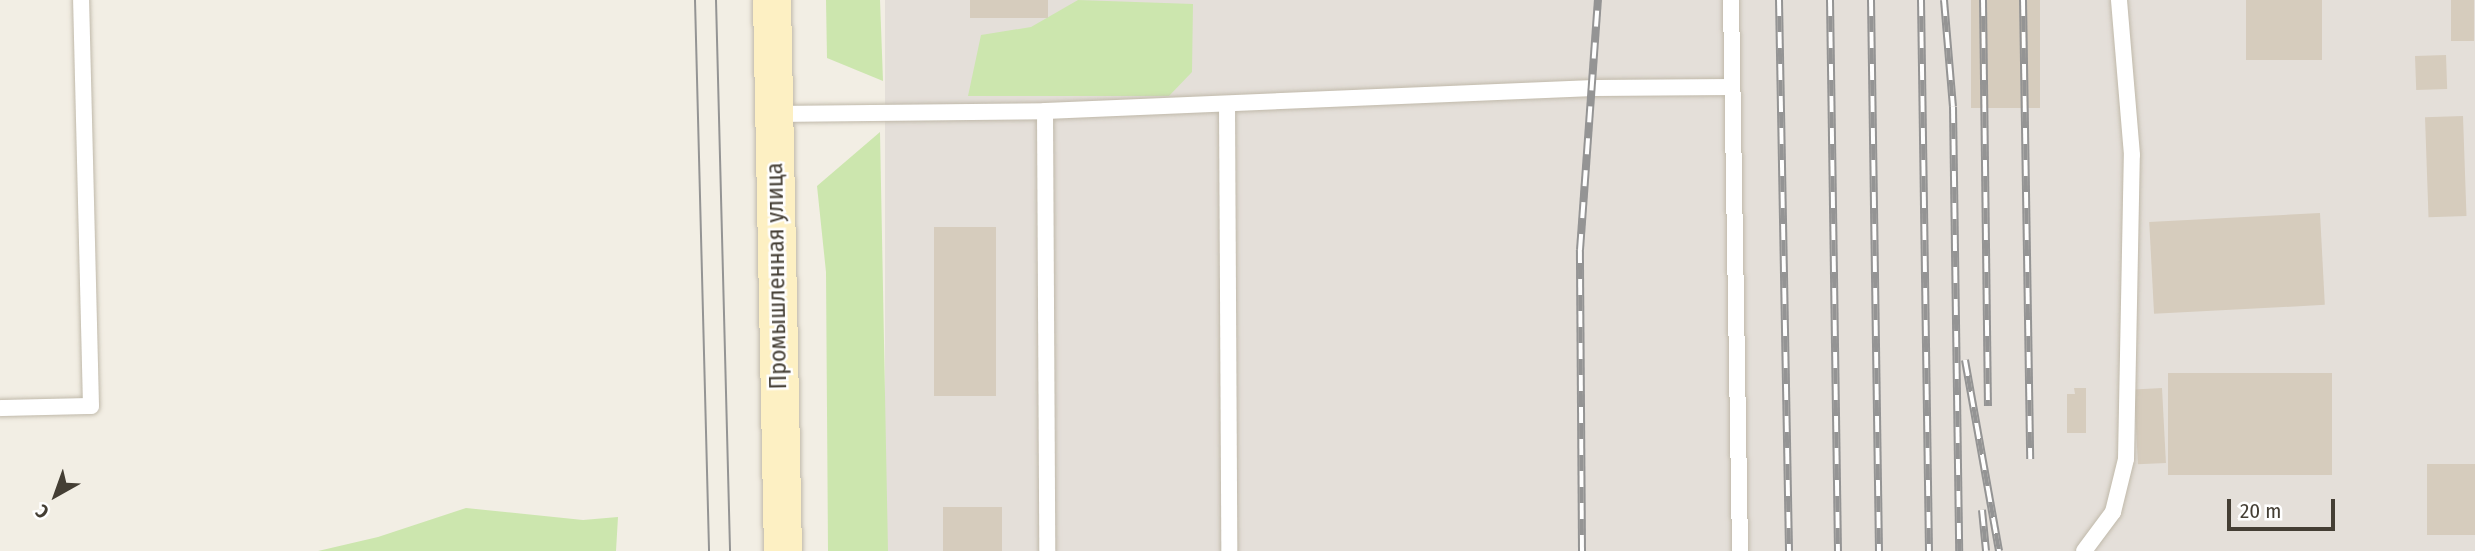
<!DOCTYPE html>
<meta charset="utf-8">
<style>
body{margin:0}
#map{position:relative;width:2475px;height:551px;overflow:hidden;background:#f2eee4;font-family:"Fira Sans Condensed",sans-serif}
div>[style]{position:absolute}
.industrial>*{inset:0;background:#e4dfd9;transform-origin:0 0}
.green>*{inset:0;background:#cce6ae}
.building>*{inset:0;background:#d6ccbd;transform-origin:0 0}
.roads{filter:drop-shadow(0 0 2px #c0b9aa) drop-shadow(0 0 2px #c0b9aa)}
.lane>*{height:16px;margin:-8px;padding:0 8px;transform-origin:8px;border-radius:8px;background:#fff}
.secondary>*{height:38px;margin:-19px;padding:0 19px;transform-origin:19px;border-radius:19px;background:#fdf0c3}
.tram>*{height:2px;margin:-1px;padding:0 1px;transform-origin:1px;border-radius:1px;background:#949494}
.rail>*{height:8px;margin-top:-4px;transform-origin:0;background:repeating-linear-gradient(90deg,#fff 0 16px,#949494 0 32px);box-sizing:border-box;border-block:2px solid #949494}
span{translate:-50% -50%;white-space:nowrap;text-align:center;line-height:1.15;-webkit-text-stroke:5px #fff;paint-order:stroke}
.street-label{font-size:24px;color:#443e34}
.north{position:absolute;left:21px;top:460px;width:70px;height:70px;-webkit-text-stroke:5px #fff;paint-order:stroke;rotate:220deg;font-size:19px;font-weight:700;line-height:28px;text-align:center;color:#443e34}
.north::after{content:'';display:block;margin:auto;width:24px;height:32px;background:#443e34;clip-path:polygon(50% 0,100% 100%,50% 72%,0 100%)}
.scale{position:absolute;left:2227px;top:499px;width:108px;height:32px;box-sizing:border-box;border:4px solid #443e34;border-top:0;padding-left:9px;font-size:21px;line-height:24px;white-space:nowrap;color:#443e34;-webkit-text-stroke:5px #fff;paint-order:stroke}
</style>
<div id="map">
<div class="industrial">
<div style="left:885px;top:0;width:1590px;height:551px"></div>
</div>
<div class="green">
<div style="clip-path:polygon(826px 0,880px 0,883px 81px,827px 58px)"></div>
<div style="clip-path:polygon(1078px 0,1193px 4px,1192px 72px,1169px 96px,968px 96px,981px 35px,1031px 27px)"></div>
<div style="clip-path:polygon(880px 132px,888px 551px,828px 551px,826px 272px,817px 186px)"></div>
<div style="clip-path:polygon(466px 508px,583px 520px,618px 517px,616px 551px,318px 551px,378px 537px)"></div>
</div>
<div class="building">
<div style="left:970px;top:0;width:78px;height:18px"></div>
<div style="left:1971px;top:0;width:69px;height:108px"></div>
<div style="left:2246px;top:0;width:76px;height:60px"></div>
<div style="left:2451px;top:0;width:23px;height:41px"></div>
<div style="left:2446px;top:55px;width:34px;height:31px;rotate:88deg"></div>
<div style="left:2463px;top:116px;width:100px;height:38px;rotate:88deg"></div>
<div style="left:2320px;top:213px;width:92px;height:171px;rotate:87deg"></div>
<div style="left:996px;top:227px;width:169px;height:62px;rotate:90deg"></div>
<div style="left:2168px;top:373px;width:164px;height:102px"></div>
<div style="clip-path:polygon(2074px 388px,2086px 388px,2086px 433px,2067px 433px,2067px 394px,2075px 394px)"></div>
<div style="left:2162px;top:388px;width:75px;height:28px;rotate:87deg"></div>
<div style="left:2475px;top:464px;width:71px;height:48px;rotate:90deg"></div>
<div style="left:943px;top:507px;width:59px;height:44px"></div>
</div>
<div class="roads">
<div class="lane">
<div style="left:1731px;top:0;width:551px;rotate:89.06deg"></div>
<div style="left:1227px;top:104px;width:447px;rotate:89.7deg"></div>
<div style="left:1045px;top:111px;width:440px;rotate:89.7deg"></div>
<div style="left:774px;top:114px;width:271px;rotate:-0.6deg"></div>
<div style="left:1045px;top:111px;width:549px;rotate:-2.4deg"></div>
<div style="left:1594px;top:88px;width:138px;rotate:-0.4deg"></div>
<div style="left:0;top:408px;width:91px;rotate:-1.3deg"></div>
<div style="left:91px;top:406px;width:406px;rotate:-91.4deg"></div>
<div style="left:2084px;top:551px;width:49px;rotate:-53.4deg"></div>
<div style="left:2113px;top:512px;width:55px;rotate:-76.2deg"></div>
<div style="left:2126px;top:459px;width:304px;rotate:-88.9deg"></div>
<div style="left:2132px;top:155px;width:156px;rotate:-94.8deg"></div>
</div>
<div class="secondary">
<div style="left:772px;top:0;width:551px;rotate:88.86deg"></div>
</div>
</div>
<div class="tram">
<div style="left:695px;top:0;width:551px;rotate:88.54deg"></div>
<div style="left:716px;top:0;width:551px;rotate:88.54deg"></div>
</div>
<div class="rail">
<div style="left:1779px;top:0;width:551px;rotate:88.96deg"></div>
<div style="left:1830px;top:0;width:551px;rotate:89.17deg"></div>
<div style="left:1871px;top:0;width:551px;rotate:89.17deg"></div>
<div style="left:1921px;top:0;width:551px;rotate:89.17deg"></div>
<div style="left:1944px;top:0;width:107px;rotate:85.2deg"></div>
<div style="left:1953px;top:107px;width:444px;rotate:89.2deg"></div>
<div style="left:1983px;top:0;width:406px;rotate:89.3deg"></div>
<div style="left:2023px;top:0;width:459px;rotate:89.1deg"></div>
<div style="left:1965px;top:360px;width:194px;rotate:79.9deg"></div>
<div style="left:1982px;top:510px;width:41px;rotate:84.4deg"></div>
<div style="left:1582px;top:551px;width:301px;rotate:-90.4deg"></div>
<div style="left:1580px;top:250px;width:251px;rotate:-85.9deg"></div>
</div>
<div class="street-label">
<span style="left:777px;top:276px;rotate:-91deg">Промышленная улица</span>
</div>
<div class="north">С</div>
<div class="scale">20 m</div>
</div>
